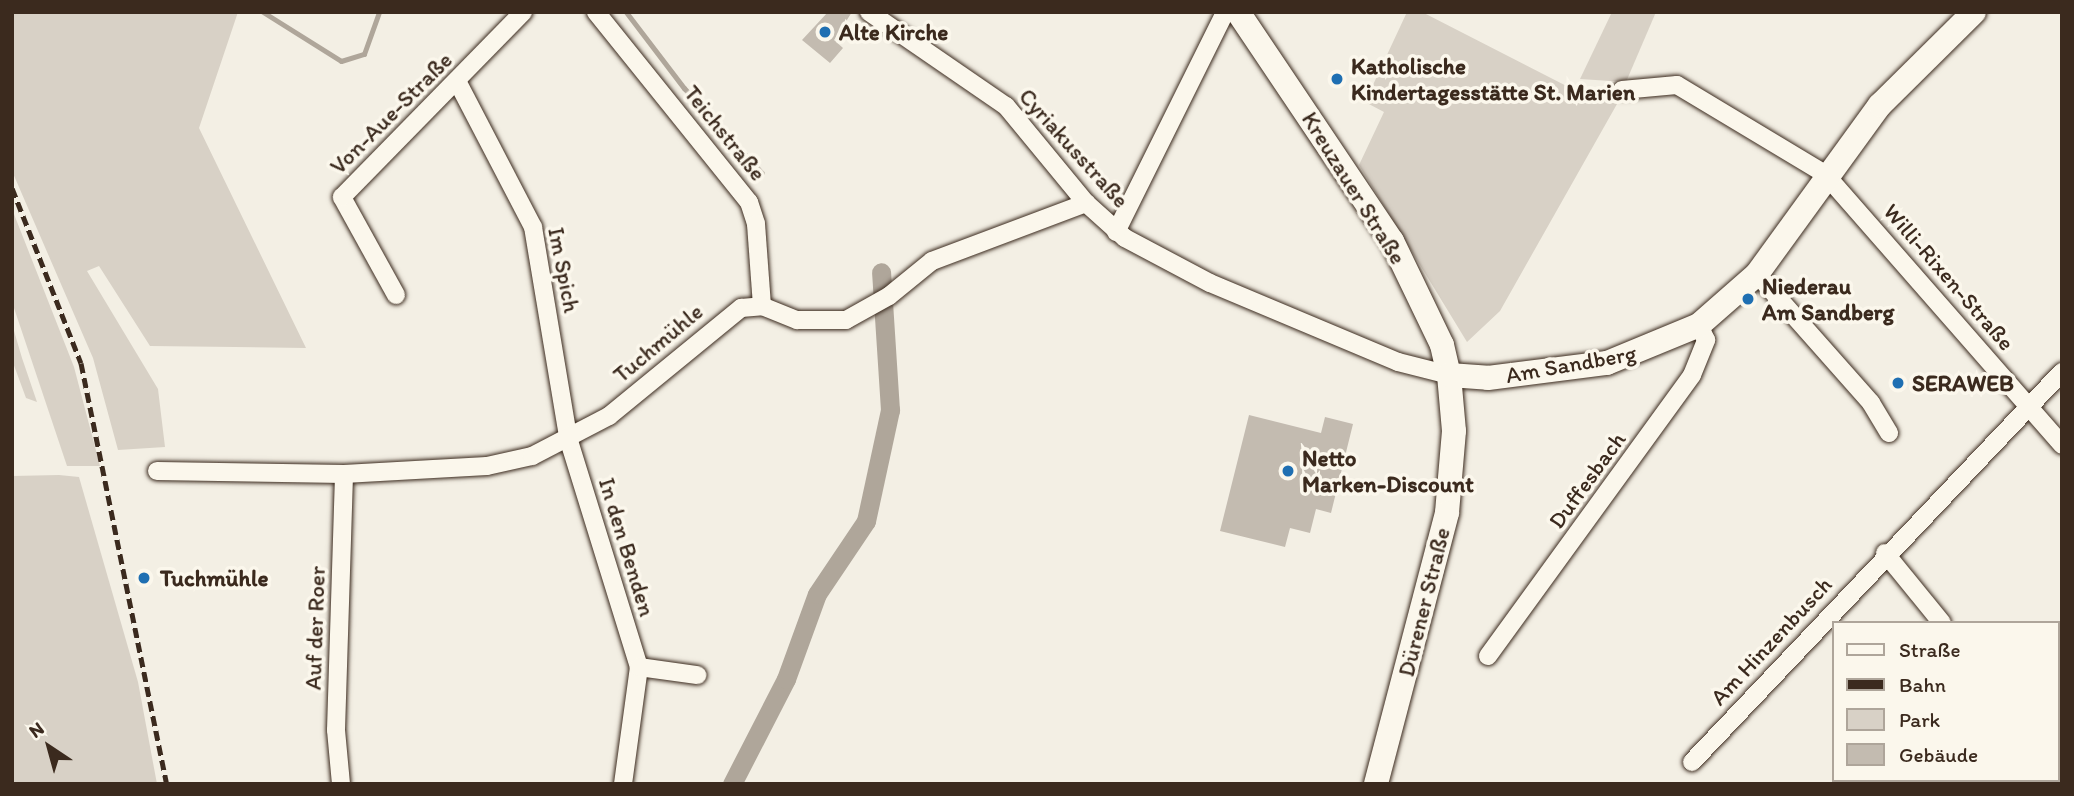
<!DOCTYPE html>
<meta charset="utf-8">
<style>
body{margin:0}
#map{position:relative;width:2074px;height:796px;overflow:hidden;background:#f3efe4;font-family:Itim,sans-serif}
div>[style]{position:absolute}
.green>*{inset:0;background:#d8d1c6}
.stream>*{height:5px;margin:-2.5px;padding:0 2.5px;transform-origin:2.5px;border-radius:2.5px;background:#afa69a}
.canal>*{height:19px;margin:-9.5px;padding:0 9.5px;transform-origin:9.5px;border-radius:9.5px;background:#afa69a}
.building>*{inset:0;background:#c3bbb0}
.roads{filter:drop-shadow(0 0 2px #3b2a1e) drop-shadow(0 0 2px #3b2a1e)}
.street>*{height:18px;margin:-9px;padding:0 9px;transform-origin:9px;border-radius:9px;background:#fbf7ec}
.secondary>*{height:24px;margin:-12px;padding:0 12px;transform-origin:12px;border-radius:12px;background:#fbf7ec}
.rail>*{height:5px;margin-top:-2.5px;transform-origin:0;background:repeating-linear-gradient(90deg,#3b2a1e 0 10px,transparent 0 15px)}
.dots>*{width:19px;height:19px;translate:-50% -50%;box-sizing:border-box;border:4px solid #fbf7ec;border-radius:50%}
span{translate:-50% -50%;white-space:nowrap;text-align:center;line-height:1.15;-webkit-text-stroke:7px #fbf7ec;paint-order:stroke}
.poi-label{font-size:23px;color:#3b2a1e;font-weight:700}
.left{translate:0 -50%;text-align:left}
.street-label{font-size:23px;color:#3b2a1e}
.frame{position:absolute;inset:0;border:14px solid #3b2a1e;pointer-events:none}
.legend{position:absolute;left:1832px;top:621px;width:228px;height:161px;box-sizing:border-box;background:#fbf7ec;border:2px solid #aea59a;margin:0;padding:9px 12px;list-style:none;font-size:21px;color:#3b2a1e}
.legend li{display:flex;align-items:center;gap:14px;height:35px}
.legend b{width:35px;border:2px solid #aea59a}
.north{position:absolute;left:14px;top:712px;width:70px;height:70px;-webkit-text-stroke:5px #fbf7ec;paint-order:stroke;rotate:324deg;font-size:19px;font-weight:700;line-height:28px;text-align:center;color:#3b2a1e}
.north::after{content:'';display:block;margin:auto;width:24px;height:32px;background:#3b2a1e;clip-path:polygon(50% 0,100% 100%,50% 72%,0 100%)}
</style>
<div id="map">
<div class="green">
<div style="clip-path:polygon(12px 12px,238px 12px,199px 128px,306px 348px,150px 346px,99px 266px,87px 271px,158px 389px,165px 447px,118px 450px,93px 358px,12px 171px)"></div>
<div style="clip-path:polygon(1407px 12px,1422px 12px,1588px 97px,1617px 104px,1500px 311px,1467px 342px,1359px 165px,1384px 112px,1365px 102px)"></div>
<div style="clip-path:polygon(1612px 12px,1656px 12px,1626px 82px,1580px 79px)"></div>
<div style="clip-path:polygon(12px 209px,74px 367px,100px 466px,67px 466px,12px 302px)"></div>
<div style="clip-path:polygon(12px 324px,22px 358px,37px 402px,26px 398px,12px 360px)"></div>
<div style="clip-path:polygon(59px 475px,79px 477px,138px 682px,157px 784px,12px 784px,12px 476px)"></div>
</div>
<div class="stream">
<div style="left:263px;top:12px;width:92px;rotate:32.1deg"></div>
<div style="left:341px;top:61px;width:24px;rotate:-17deg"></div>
<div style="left:364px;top:54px;width:45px;rotate:-70.3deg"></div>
<div style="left:626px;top:12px;width:96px;rotate:52.7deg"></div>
<div style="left:684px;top:88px;width:115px;rotate:47.5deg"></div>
</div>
<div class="canal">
<div style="left:732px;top:784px;width:118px;rotate:-62.8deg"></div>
<div style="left:786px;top:679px;width:90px;rotate:-70deg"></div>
<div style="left:817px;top:594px;width:88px;rotate:-56.1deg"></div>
<div style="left:866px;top:521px;width:114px;rotate:-77.8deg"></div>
<div style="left:890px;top:410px;width:138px;rotate:-93.7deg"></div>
</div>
<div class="building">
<div style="clip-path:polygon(828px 12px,852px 12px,834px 40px,843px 48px,830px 63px,802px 40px)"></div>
<div style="clip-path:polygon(1249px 415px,1321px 433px,1325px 417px,1353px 424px,1331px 513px,1316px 509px,1310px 533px,1290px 528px,1285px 547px,1220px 531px)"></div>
</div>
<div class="roads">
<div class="street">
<div style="left:596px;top:12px;width:244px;rotate:51.2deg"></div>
<div style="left:749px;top:202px;width:23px;rotate:72deg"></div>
<div style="left:756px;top:224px;width:82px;rotate:85.8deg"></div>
<div style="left:869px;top:12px;width:166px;rotate:34.5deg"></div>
<div style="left:1006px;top:106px;width:126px;rotate:50.5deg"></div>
<div style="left:1086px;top:203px;width:52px;rotate:41.9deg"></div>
<div style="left:1125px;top:238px;width:96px;rotate:27.9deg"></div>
<div style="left:1210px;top:283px;width:204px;rotate:22.8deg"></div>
<div style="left:1398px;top:362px;width:53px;rotate:14.3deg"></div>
<div style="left:457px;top:81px;width:165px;rotate:62.5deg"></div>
<div style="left:533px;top:227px;width:217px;rotate:80.5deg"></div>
<div style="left:569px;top:441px;width:237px;rotate:72.8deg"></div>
<div style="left:639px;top:667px;width:118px;rotate:97.8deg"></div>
<div style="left:1622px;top:90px;width:55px;rotate:-5.2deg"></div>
<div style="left:1677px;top:85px;width:173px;rotate:31deg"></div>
<div style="left:1825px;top:174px;width:360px;rotate:48.8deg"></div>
<div style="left:1116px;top:232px;width:246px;rotate:-63.6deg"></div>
<div style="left:1757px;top:274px;width:172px;rotate:48.5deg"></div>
<div style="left:1871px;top:403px;width:35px;rotate:59deg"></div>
<div style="left:396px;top:295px;width:112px;rotate:-118.9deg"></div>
<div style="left:342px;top:197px;width:259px;rotate:-45.6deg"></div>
<div style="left:157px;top:471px;width:187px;rotate:0.9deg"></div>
<div style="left:344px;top:474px;width:143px;rotate:-3.2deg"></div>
<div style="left:487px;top:466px;width:46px;rotate:-12.5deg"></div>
<div style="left:532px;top:456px;width:87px;rotate:-27.5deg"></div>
<div style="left:609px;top:416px;width:171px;rotate:-39.3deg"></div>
<div style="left:741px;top:308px;width:21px;rotate:-5deg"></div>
<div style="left:762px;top:306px;width:38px;rotate:22deg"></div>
<div style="left:797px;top:320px;width:49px"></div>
<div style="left:846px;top:320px;width:49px;rotate:-29.2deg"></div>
<div style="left:889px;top:296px;width:55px;rotate:-39.1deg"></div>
<div style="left:932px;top:261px;width:165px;rotate:-20.6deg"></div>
<div style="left:1885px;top:553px;width:90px;rotate:50.8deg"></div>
<div style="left:1488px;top:656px;width:347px;rotate:-54deg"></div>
<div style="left:1692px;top:375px;width:38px;rotate:-68deg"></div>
<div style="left:1706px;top:340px;width:17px;rotate:-115deg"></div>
<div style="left:639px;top:667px;width:59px;rotate:7.9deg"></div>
<div style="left:1692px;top:762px;width:538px;rotate:-46.51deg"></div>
<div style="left:341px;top:784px;width:54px;rotate:-95.3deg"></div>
<div style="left:336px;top:730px;width:256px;rotate:-88.2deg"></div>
</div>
<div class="secondary">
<div style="left:1238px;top:12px;width:276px;rotate:56.1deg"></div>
<div style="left:1392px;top:241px;width:115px;rotate:64.3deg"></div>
<div style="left:1442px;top:345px;width:31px;rotate:77deg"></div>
<div style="left:1449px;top:375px;width:56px;rotate:84.9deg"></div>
<div style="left:1454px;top:431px;width:82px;rotate:94.9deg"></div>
<div style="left:1447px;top:513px;width:280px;rotate:104.7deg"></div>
<div style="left:1449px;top:375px;width:39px;rotate:4deg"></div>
<div style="left:1488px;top:378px;width:120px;rotate:-7.2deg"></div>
<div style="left:1607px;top:363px;width:100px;rotate:-22.4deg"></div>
<div style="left:1699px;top:325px;width:77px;rotate:-41.3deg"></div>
<div style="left:1757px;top:274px;width:209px;rotate:-54deg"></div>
<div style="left:1880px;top:105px;width:132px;rotate:-44.7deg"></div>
</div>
</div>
<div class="rail">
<div style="left:12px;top:188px;width:188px;rotate:68.5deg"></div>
<div style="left:81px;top:363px;width:430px;rotate:78.5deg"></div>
</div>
<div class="dots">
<div style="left:825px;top:32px;background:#1f6fb2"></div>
<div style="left:1337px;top:79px;background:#1f6fb2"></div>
<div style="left:1748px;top:299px;background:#1f6fb2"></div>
<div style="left:1898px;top:383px;background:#1f6fb2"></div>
<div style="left:1288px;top:471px;background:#1f6fb2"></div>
<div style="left:144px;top:578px;background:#1f6fb2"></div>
</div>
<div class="poi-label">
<span class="left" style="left:839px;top:32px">Alte Kirche</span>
<span class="left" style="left:1351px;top:79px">Katholische<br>Kindertagesstätte St. Marien</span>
<span class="left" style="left:1762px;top:299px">Niederau<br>Am Sandberg</span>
<span class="left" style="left:1912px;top:383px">SERAWEB</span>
<span class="left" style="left:1302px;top:471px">Netto<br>Marken-Discount</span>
<span class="left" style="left:160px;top:578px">Tuchmühle</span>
</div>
<div class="street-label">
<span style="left:391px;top:113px;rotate:-45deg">Von-Aue-Straße</span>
<span style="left:725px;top:133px;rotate:51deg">Teichstraße</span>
<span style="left:1074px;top:148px;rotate:48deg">Cyriakusstraße</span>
<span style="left:1354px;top:188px;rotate:58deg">Kreuzauer Straße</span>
<span style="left:564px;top:270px;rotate:79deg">Im Spich</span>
<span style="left:1949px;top:277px;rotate:49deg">Willi-Rixen-Straße</span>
<span style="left:658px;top:343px;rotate:-40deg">Tuchmühle</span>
<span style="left:1571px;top:364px;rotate:-10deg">Am Sandberg</span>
<span style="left:1587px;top:480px;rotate:-54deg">Duffesbach</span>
<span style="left:627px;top:547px;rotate:73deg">In den Benden</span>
<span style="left:1424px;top:602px;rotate:-76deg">Dürener Straße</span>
<span style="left:315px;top:628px;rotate:-88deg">Auf der Roer</span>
<span style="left:1771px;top:641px;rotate:-47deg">Am Hinzenbusch</span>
</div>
<div class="frame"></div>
<ul class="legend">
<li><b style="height:9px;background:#fbf7ec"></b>Straße</li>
<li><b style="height:9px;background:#3b2a1e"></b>Bahn</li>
<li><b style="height:19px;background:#d8d1c6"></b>Park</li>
<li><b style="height:19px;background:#c3bbb0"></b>Gebäude</li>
</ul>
<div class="north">N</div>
</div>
